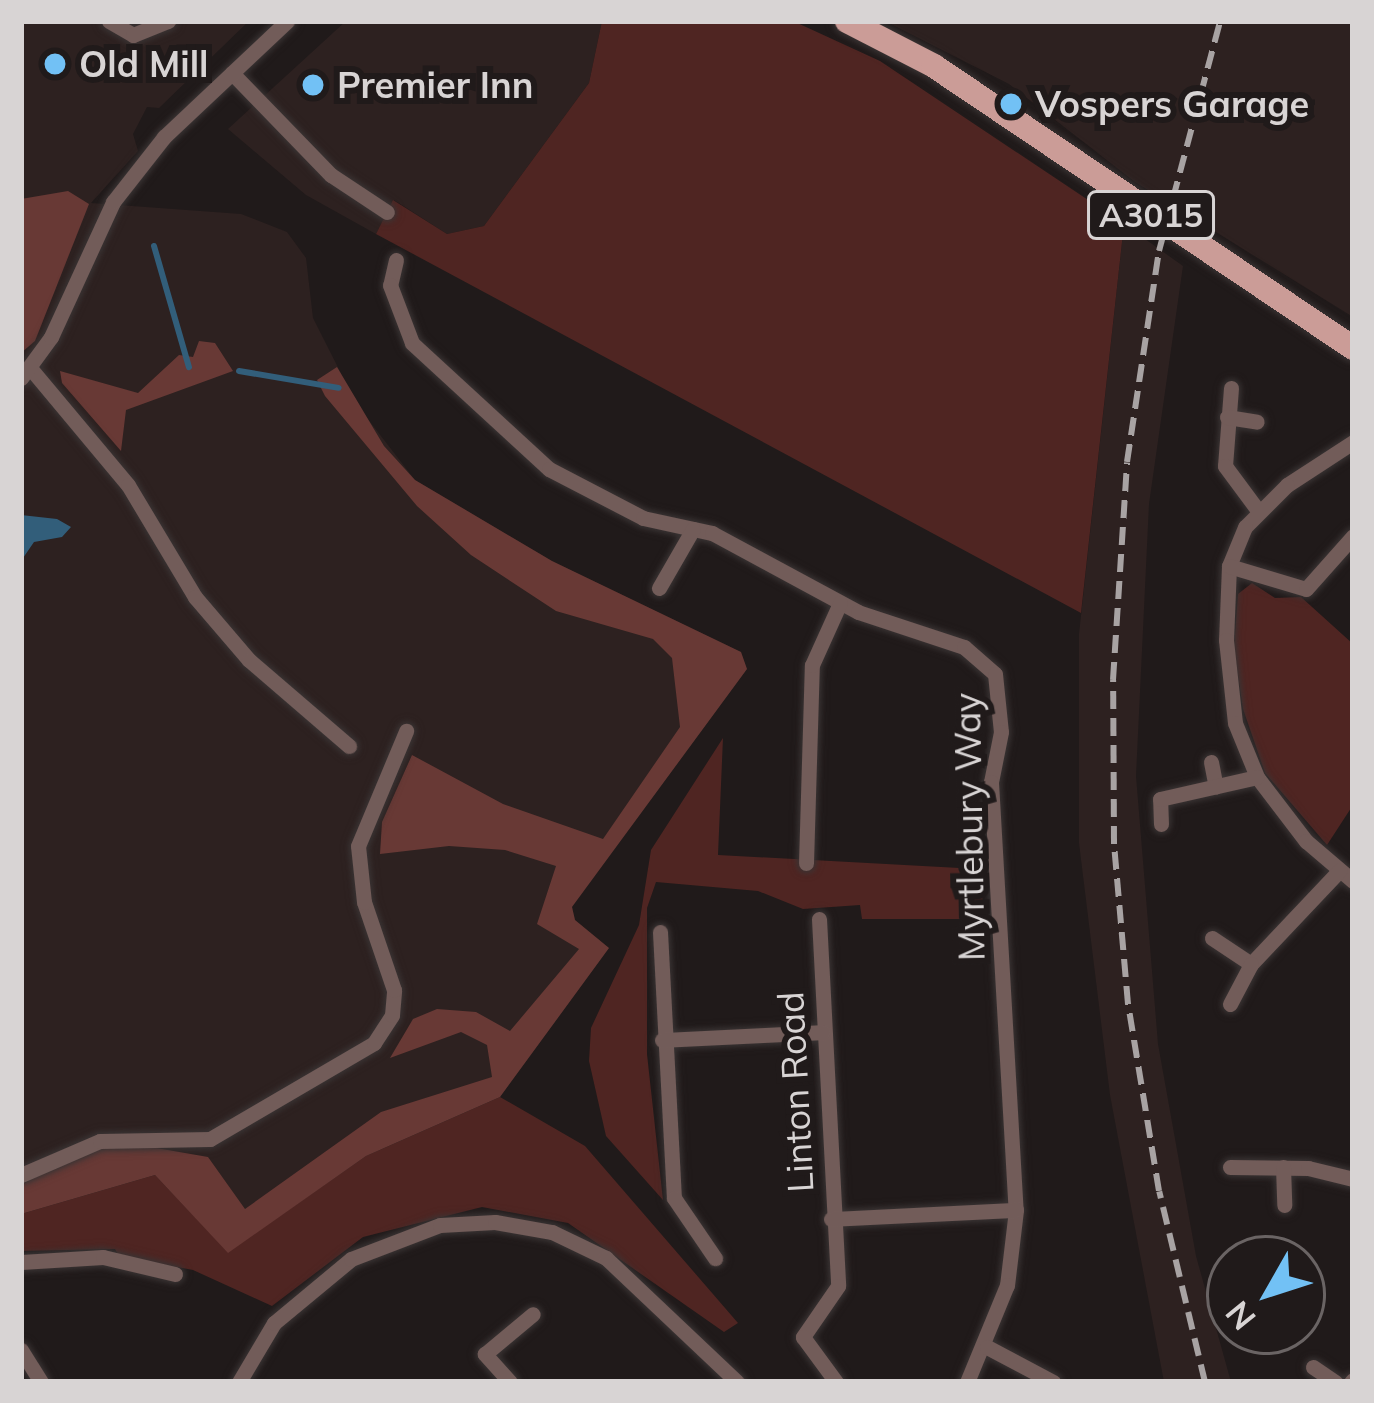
<!DOCTYPE html>
<style>
body{margin:0}
#map{position:relative;width:1374px;height:1403px;overflow:hidden;background:#201a1a;font-family:Mulish,sans-serif}
div>[style]{position:absolute}
.built>*{inset:0;background:#2d2120}
.green>*{inset:0;background:#4f2522}
.forest>*{inset:0;background:#683935}
.water>*{inset:0;background:#325e7a}
.stream>*{height:6px;margin:-3px;padding:0 3px;transform-origin:3px;border-radius:3px;background:#325e7a}
.roads{filter:drop-shadow(0 0 3px #3a3434) drop-shadow(0 0 3px #3a3434)}
.minor>*{height:15px;margin:-7.5px;padding:0 7.5px;transform-origin:7.5px;border-radius:7.5px;background:#725c59}
.primary>*{height:24px;margin:-12px;padding:0 12px;transform-origin:12px;border-radius:12px;background:#cb9c97}
.rail>*{height:6px;margin-top:-3px;transform-origin:0;background:repeating-linear-gradient(90deg,#a8a3a3 0 18px,transparent 0 27px)}
.dots>*{width:33px;height:33px;translate:-50% -50%;box-sizing:border-box;border:6px solid #201a1a;border-radius:50%}
span{translate:-50% -50%;white-space:nowrap;text-align:center;line-height:1.15;-webkit-text-stroke:12px #201a1a;paint-order:stroke}
.shield-label span{padding:3px 9px;background:#201a1a;border:3px solid;border-radius:9px;-webkit-text-stroke-width:0}
.shield-label{font-size:33px;color:#d8d4d4;font-weight:700}
.poi-label{font-size:36px;color:#d8d4d4;font-weight:700}
.left{translate:0 -50%;text-align:left}
.street-label{font-size:36px;color:#d8d4d4}
.frame{position:absolute;inset:0;border:24px solid #d8d4d4;pointer-events:none}
.north{position:absolute;left:1206px;top:1235px;width:120px;height:120px;box-sizing:border-box;background:#201a1a;border:3px solid #6a6464;border-radius:50%;rotate:231deg;font-size:33px;font-weight:700;line-height:48px;text-align:center;color:#d8d4d4}
.north::after{content:'';display:block;margin:auto;width:42px;height:54px;background:#72c1f5;clip-path:polygon(50% 0,100% 100%,50% 72%,0 100%)}
</style>
<div id="map">
<div class="built">
<div style="clip-path:polygon(21px 21px,249px 21px,159px 108px,147px 107px,133px 134px,138px 151px,91px 203px,241px 214px,287px 232px,306px 258px,313px 318px,357px 405px,415px 480px,552px 561px,741px 652px,747px 669px,572px 906px,575px 920px,609px 948px,500px 1097px,395px 1140px,228px 1253px,155px 1175px,21px 1214px)"></div>
<div style="clip-path:polygon(346px 21px,602px 21px,589px 83px,484px 226px,447px 234px,394px 200px,376px 234px,306px 195px,228px 129px)"></div>
<div style="clip-path:polygon(885px 21px,1353px 21px,1353px 317px,1135px 182px,1009px 84px)"></div>
<div style="clip-path:polygon(1124px 224px,1183px 266px,1149px 504px,1136px 776px,1158px 1044px,1196px 1256px,1231px 1382px,1164px 1382px,1110px 1095px,1079px 843px,1079px 634px)"></div>
</div>
<div class="green">
<div style="clip-path:polygon(602px 21px,793px 21px,880px 61px,1124px 224px,1081px 613px,376px 234px,393px 200px,447px 234px,484px 226px,589px 83px)"></div>
<div style="clip-path:polygon(1252px 583px,1275px 598px,1301px 597px,1353px 644px,1353px 805px,1327px 845px,1265px 773px,1243px 709px,1234px 648px,1238px 594px)"></div>
<div style="clip-path:polygon(723px 738px,718px 855px,978px 869px,987px 929px,979px 936px,977px 919px,862px 919px,860px 905px,803px 909px,758px 891px,656px 882px,647px 908px,647px 1054px,663px 1200px,606px 1136px,589px 1061px,591px 1028px,639px 925px,651px 850px)"></div>
<div style="clip-path:polygon(500px 1097px,585px 1146px,738px 1323px,724px 1332px,568px 1223px,482px 1207px,363px 1237px,272px 1306px,193px 1270px,119px 1256px,115px 1249px,21px 1251px,21px 1214px,155px 1175px,228px 1252px,366px 1156px)"></div>
</div>
<div class="forest">
<div style="clip-path:polygon(68px 191px,89px 204px,35px 341px,21px 353px,21px 199px)"></div>
<div style="clip-path:polygon(199px 341px,215px 343px,233px 371px,126px 410px,121px 451px,62px 383px,60px 371px,138px 393px,179px 355px,193px 357px)"></div>
<div style="clip-path:polygon(337px 367px,384px 446px,415px 480px,552px 561px,741px 652px,747px 669px,572px 907px,575px 920px,609px 948px,500px 1097px,366px 1156px,228px 1253px,155px 1175px,21px 1214px,21px 1185px,84px 1151px,122px 1142px,208px 1157px,245px 1209px,381px 1112px,492px 1077px,487px 1045px,461px 1032px,390px 1058px,413px 1019px,437px 1009px,476px 1012px,510px 1031px,579px 949px,537px 924px,556px 866px,505px 850px,449px 846px,380px 854px,382px 822px,412px 755px,503px 804px,603px 839px,680px 727px,672px 658px,653px 639px,556px 611px,471px 555px,417px 506px,325px 396px,317px 380px)"></div>
</div>
<div class="water">
<div style="clip-path:polygon(21px 515px,57px 519px,71px 527px,62px 537px,34px 542px,21px 561px)"></div>
</div>
<div class="stream">
<div style="left:154px;top:246px;width:126px;rotate:73.9deg"></div>
<div style="left:239px;top:371px;width:101px;rotate:9.6deg"></div>
</div>
<div class="roads">
<div class="minor">
<div style="left:109px;top:21px;width:28px;rotate:30deg"></div>
<div style="left:133px;top:35px;width:38px;rotate:-22deg"></div>
<div style="left:232px;top:73px;width:142px;rotate:45.9deg"></div>
<div style="left:331px;top:175px;width:67px;rotate:33.5deg"></div>
<div style="left:396px;top:260px;width:26px;rotate:103deg"></div>
<div style="left:390px;top:285px;width:62px;rotate:69.2deg"></div>
<div style="left:412px;top:343px;width:186px;rotate:42.6deg"></div>
<div style="left:549px;top:469px;width:106px;rotate:27.5deg"></div>
<div style="left:643px;top:518px;width:71px;rotate:12.3deg"></div>
<div style="left:712px;top:533px;width:166px;rotate:28.4deg"></div>
<div style="left:858px;top:612px;width:112px;rotate:18.3deg"></div>
<div style="left:964px;top:647px;width:41px;rotate:41.1deg"></div>
<div style="left:995px;top:674px;width:58px;rotate:84.1deg"></div>
<div style="left:1001px;top:732px;width:51px;rotate:101.3deg"></div>
<div style="left:991px;top:782px;width:429px;rotate:86.7deg"></div>
<div style="left:1016px;top:1210px;width:76px;rotate:96.8deg"></div>
<div style="left:1007px;top:1285px;width:105px;rotate:112.4deg"></div>
<div style="left:31px;top:369px;width:151px;rotate:50.1deg"></div>
<div style="left:128px;top:485px;width:131px;rotate:59.1deg"></div>
<div style="left:195px;top:597px;width:83px;rotate:49.4deg"></div>
<div style="left:249px;top:660px;width:132px;rotate:40.7deg"></div>
<div style="left:21px;top:378px;width:51px;rotate:-53.8deg"></div>
<div style="left:51px;top:337px;width:149px;rotate:-65.3deg"></div>
<div style="left:113px;top:202px;width:83px;rotate:-51.9deg"></div>
<div style="left:164px;top:137px;width:169px;rotate:-43.3deg"></div>
<div style="left:1231px;top:388px;width:78px;rotate:94.4deg"></div>
<div style="left:1225px;top:466px;width:57px;rotate:53.5deg"></div>
<div style="left:1227px;top:417px;width:30px;rotate:9deg"></div>
<div style="left:1353px;top:442px;width:79px;rotate:146.9deg"></div>
<div style="left:1287px;top:485px;width:59px;rotate:135deg"></div>
<div style="left:1245px;top:527px;width:42px;rotate:112.3deg"></div>
<div style="left:1229px;top:566px;width:74px;rotate:92.3deg"></div>
<div style="left:1226px;top:640px;width:83px;rotate:83.8deg"></div>
<div style="left:1235px;top:723px;width:58px;rotate:67.8deg"></div>
<div style="left:1257px;top:777px;width:81px;rotate:52.6deg"></div>
<div style="left:1306px;top:841px;width:62px;rotate:40.4deg"></div>
<div style="left:1229px;top:566px;width:80px;rotate:16.6deg"></div>
<div style="left:1306px;top:589px;width:71px;rotate:-48.4deg"></div>
<div style="left:659px;top:588px;width:68px;rotate:-60deg"></div>
<div style="left:1211px;top:762px;width:25px;rotate:79deg"></div>
<div style="left:1161px;top:824px;width:25px;rotate:-92deg"></div>
<div style="left:1160px;top:799px;width:99px;rotate:-12.8deg"></div>
<div style="left:806px;top:863px;width:198px;rotate:-88.3deg"></div>
<div style="left:812px;top:665px;width:68px;rotate:-65.7deg"></div>
<div style="left:819px;top:919px;width:367px;rotate:87deg"></div>
<div style="left:838px;top:1286px;width:62px;rotate:124.5deg"></div>
<div style="left:803px;top:1337px;width:56px;rotate:53.7deg"></div>
<div style="left:660px;top:932px;width:266px;rotate:87deg"></div>
<div style="left:674px;top:1198px;width:73px;rotate:55.7deg"></div>
<div style="left:1212px;top:938px;width:47px;rotate:33.7deg"></div>
<div style="left:1251px;top:964px;width:129px;rotate:-46.6deg"></div>
<div style="left:1230px;top:1004px;width:45px;rotate:-62.3deg"></div>
<div style="left:662px;top:1040px;width:161px;rotate:-2.8deg"></div>
<div style="left:1230px;top:1167px;width:78px;rotate:0.7deg"></div>
<div style="left:1308px;top:1168px;width:46px;rotate:13.7deg"></div>
<div style="left:1283px;top:1167px;width:38px;rotate:88deg"></div>
<div style="left:21px;top:1175px;width:86px;rotate:-23.3deg"></div>
<div style="left:100px;top:1141px;width:110px;rotate:-1deg"></div>
<div style="left:210px;top:1139px;width:190px;rotate:-30.3deg"></div>
<div style="left:374px;top:1043px;width:33px;rotate:-57deg"></div>
<div style="left:392px;top:1015px;width:25px;rotate:-85deg"></div>
<div style="left:394px;top:990px;width:93px;rotate:-108.8deg"></div>
<div style="left:364px;top:902px;width:56px;rotate:-96.1deg"></div>
<div style="left:358px;top:846px;width:125px;rotate:-67.3deg"></div>
<div style="left:831px;top:1219px;width:185px;rotate:-2.8deg"></div>
<div style="left:21px;top:1262px;width:82px;rotate:-3.5deg"></div>
<div style="left:103px;top:1257px;width:74px;rotate:13.3deg"></div>
<div style="left:987px;top:1347px;width:75px;rotate:27.9deg"></div>
<div style="left:21px;top:1350px;width:38px;rotate:58deg"></div>
<div style="left:1313px;top:1367px;width:27px;rotate:34deg"></div>
<div style="left:239px;top:1382px;width:69px;rotate:-59.3deg"></div>
<div style="left:274px;top:1323px;width:100px;rotate:-39.7deg"></div>
<div style="left:351px;top:1259px;width:95px;rotate:-20.9deg"></div>
<div style="left:440px;top:1225px;width:55px;rotate:-3.1deg"></div>
<div style="left:495px;top:1222px;width:58px;rotate:10deg"></div>
<div style="left:552px;top:1232px;width:60px;rotate:25.7deg"></div>
<div style="left:606px;top:1258px;width:180px;rotate:43.4deg"></div>
<div style="left:510px;top:1382px;width:38px;rotate:-132deg"></div>
<div style="left:485px;top:1354px;width:62px;rotate:-39.8deg"></div>
<div style="left:1351px;top:1382px;width:3px;rotate:-45deg"></div>
</div>
<div class="primary">
<div style="left:847px;top:21px;width:98px;rotate:27.3deg"></div>
<div style="left:934px;top:66px;width:505px;rotate:33.94deg"></div>
</div>
</div>
<div class="rail">
<div style="left:1205px;top:1382px;width:196px;rotate:-103.5deg"></div>
<div style="left:1159px;top:1191px;width:190px;rotate:-99.4deg"></div>
<div style="left:1128px;top:1004px;width:161px;rotate:-95deg"></div>
<div style="left:1114px;top:844px;width:164px;rotate:-90.3deg"></div>
<div style="left:1113px;top:680px;width:218px;rotate:-86.3deg"></div>
<div style="left:1127px;top:462px;width:213px;rotate:-81.4deg"></div>
<div style="left:1159px;top:251px;width:238px;rotate:-75.1deg"></div>
</div>
<div class="dots">
<div style="left:55px;top:64px;background:#72c1f5"></div>
<div style="left:313px;top:85px;background:#72c1f5"></div>
<div style="left:1011px;top:104px;background:#72c1f5"></div>
</div>
<div class="shield-label">
<span style="left:1151px;top:215px">A3015</span>
</div>
<div class="poi-label">
<span class="left" style="left:79px;top:64px">Old Mill</span>
<span class="left" style="left:337px;top:85px">Premier Inn</span>
<span class="left" style="left:1035px;top:104px">Vospers Garage</span>
</div>
<div class="street-label">
<span style="left:969px;top:827px;rotate:-91deg">Myrtlebury Way</span>
<span style="left:795px;top:1092px;rotate:-93deg">Linton Road</span>
</div>
<div class="frame"></div>
<div class="north">N</div>
</div>
